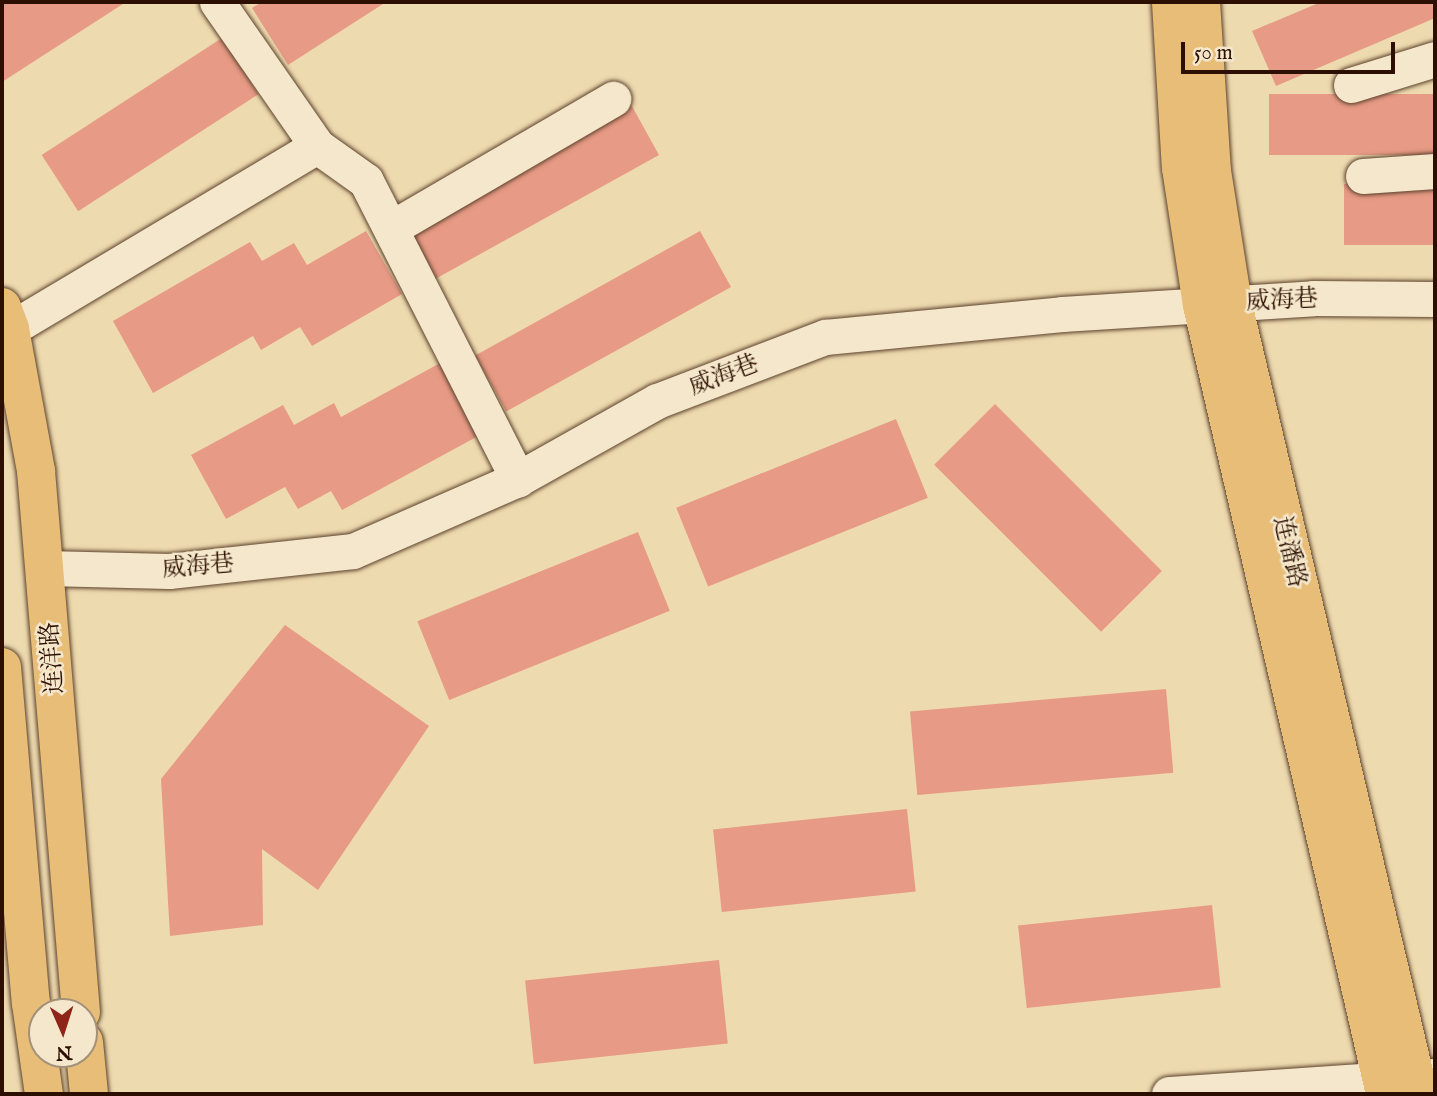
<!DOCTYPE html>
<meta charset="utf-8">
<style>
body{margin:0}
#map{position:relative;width:1437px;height:1096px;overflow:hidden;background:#eedaaf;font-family:"IM FELL English","Noto Serif SC",serif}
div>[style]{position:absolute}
.building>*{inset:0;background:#e79a85;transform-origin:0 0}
.roads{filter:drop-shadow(0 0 2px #5c422c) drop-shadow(0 0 2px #5c422c)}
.minor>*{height:35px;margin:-17.5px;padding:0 17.5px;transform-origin:17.5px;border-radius:17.5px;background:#f4e7cb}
.major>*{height:38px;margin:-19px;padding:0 19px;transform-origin:19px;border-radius:19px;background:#e7bd78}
span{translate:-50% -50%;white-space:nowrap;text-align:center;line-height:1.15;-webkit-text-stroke:5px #f4e7cb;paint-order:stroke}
.street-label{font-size:24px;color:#2c0f00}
.frame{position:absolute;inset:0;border:4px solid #2c0f00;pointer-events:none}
.north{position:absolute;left:28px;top:998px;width:70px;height:70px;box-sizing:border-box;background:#f4e7cb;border:2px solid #a4917a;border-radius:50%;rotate:177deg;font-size:19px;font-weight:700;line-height:28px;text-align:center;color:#2c0f00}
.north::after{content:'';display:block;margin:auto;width:24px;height:32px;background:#8f2418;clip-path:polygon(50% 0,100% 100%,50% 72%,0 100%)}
.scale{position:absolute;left:1181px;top:42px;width:214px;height:32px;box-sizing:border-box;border:4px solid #2c0f00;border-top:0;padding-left:9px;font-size:21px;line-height:24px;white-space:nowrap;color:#2c0f00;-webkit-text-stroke:5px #f4e7cb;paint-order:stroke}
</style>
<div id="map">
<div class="building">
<div style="clip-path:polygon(2px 2px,126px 2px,2px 82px)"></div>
<div style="clip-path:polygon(262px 2px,386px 2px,288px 65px,252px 8px)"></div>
<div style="clip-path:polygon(1321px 2px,1435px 2px,1435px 18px,1276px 86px,1252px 31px)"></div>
<div style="left:222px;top:38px;width:67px;height:215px;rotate:57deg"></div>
<div style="left:1435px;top:94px;width:61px;height:166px;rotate:90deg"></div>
<div style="left:628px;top:99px;width:64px;height:257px;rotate:61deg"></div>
<div style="left:1435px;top:184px;width:61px;height:91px;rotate:90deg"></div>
<div style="clip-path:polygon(366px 231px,402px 294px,312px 346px,300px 327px,261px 350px,253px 336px,153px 393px,113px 321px,250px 242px,262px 261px,294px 243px,307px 265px)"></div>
<div style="left:700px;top:231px;width:64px;height:257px;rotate:61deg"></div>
<div style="clip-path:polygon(442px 362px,480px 435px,342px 510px,331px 491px,298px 509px,285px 487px,226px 519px,191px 455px,283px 405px,294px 425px,334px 403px,341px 417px)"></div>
<div style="left:995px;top:404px;width:236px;height:86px;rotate:45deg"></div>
<div style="left:896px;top:419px;width:85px;height:237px;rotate:68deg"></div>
<div style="left:638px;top:532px;width:85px;height:238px;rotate:68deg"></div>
<div style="clip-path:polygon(285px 625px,429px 726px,318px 890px,262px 849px,263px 925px,170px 936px,161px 779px)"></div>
<div style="left:1166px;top:689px;width:84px;height:257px;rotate:85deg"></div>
<div style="left:907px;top:809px;width:83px;height:195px;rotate:84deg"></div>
<div style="left:1212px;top:905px;width:83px;height:195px;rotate:84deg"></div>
<div style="left:719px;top:960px;width:84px;height:195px;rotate:84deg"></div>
</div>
<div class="roads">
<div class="minor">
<div style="left:217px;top:2px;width:175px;rotate:55.2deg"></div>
<div style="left:1351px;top:85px;width:88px;rotate:-17.2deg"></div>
<div style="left:1363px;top:176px;width:72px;rotate:-4deg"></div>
<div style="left:393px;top:227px;width:255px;rotate:-30.2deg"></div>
<div style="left:10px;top:329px;width:357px;rotate:-30.8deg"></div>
<div style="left:317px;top:146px;width:60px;rotate:35.5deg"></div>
<div style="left:366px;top:181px;width:335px;rotate:63deg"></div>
<div style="left:45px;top:568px;width:124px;rotate:1.4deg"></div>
<div style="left:169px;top:571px;width:185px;rotate:-6.2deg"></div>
<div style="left:353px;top:551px;width:180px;rotate:-23.6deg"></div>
<div style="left:518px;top:479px;width:159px;rotate:-29.3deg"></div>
<div style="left:657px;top:401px;width:180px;rotate:-20.9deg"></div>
<div style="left:825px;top:337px;width:238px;rotate:-5.5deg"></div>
<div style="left:1062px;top:314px;width:252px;rotate:-3.6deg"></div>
<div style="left:1313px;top:298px;width:122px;rotate:0.5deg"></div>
<div style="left:1169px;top:1094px;width:267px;rotate:-3.9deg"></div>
</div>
<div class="major">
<div style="left:1171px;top:2px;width:166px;rotate:86.6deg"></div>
<div style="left:1181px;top:168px;width:139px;rotate:81.3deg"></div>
<div style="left:1202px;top:305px;width:810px;rotate:76.94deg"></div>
<div style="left:1201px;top:2px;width:169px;rotate:86.3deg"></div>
<div style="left:1212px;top:171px;width:135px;rotate:81deg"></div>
<div style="left:1233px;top:304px;width:812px;rotate:76.75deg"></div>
<div style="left:2px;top:307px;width:23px;rotate:70deg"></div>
<div style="left:10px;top:329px;width:144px;rotate:79.6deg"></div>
<div style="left:36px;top:471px;width:543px;rotate:85.25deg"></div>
<div style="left:2px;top:667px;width:337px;rotate:85.1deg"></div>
<div style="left:31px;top:1003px;width:92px;rotate:81.9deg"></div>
<div style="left:84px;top:1042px;width:52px;rotate:84.5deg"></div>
</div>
</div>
<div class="street-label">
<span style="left:1282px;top:301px;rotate:-3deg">威海巷</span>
<span style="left:724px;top:376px;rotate:-21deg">威海巷</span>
<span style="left:1289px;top:552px;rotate:77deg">连潘路</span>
<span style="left:198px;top:567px;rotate:-5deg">威海巷</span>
<span style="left:53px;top:658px;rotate:-94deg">连洋路</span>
</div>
<div class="frame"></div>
<div class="north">N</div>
<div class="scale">50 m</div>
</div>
